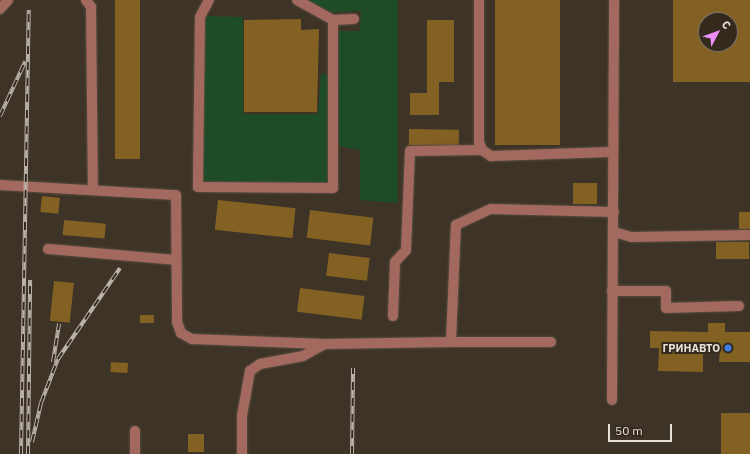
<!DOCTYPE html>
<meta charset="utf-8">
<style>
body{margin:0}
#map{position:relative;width:750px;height:454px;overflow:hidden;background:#3d3326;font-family:"IBM Plex Sans",sans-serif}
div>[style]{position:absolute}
.green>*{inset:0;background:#1d4c26}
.building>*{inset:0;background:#836123;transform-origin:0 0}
.roads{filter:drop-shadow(0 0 1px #584f42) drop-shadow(0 0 1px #584f42)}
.minor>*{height:10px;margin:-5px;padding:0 5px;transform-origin:5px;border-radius:5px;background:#a3695f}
.rail>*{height:4px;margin-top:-2px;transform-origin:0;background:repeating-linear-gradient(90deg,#33291d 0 8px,#bbb3aa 0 16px);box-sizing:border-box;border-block:1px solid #bbb3aa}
.dots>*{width:11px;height:11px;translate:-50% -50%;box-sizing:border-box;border:2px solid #33291d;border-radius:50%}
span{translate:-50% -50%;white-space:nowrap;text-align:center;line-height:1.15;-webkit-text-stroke:4px #33291d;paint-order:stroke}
.poi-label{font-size:11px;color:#e7e0d8;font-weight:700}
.right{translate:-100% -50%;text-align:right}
.north{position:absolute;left:698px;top:12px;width:40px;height:40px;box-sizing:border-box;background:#33291d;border:1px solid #7b7268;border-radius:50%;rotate:49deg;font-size:11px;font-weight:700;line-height:16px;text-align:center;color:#e7e0d8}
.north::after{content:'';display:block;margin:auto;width:14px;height:18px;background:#eb8dfb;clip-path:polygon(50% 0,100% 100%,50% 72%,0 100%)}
.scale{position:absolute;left:608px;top:424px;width:64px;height:18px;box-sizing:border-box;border:2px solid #e7e0d8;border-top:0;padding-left:5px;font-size:12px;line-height:14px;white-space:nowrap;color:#e7e0d8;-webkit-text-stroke:3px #33291d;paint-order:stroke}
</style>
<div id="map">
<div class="green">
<div style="clip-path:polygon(307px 0,398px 0,398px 203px,360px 200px,360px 150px,339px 146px,338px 31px,360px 31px,361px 11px,331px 12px)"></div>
<div style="clip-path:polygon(204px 16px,243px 17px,243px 114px,318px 114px,321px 73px,328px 75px,327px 185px,202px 183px)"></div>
</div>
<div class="building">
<div style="left:115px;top:0;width:25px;height:159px"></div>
<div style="left:495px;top:0;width:65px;height:145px"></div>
<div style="clip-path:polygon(evenodd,673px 0,750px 0,750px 82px,673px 82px,673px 0,706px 20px,730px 20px,730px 44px,706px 44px,706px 20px)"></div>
<div style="clip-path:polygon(301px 19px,301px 30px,319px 29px,317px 112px,244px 112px,244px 20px)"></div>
<div style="clip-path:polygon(427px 20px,454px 20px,454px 82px,439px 82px,439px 115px,410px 115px,410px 93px,427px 93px)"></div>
<div style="left:409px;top:129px;width:50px;height:16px;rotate:1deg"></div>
<div style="left:573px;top:183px;width:24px;height:21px"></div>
<div style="left:42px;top:196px;width:18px;height:16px;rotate:6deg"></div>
<div style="left:218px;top:200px;width:78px;height:30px;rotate:6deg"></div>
<div style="left:310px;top:210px;width:64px;height:28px;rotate:7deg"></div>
<div style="left:739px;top:212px;width:11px;height:17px"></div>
<div style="left:64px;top:220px;width:42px;height:15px;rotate:5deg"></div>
<div style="left:716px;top:242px;width:33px;height:17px"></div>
<div style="left:329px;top:253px;width:41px;height:23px;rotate:7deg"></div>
<div style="left:54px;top:281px;width:20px;height:40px;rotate:6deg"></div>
<div style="left:300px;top:288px;width:65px;height:24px;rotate:7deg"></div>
<div style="left:140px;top:315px;width:14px;height:8px"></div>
<div style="clip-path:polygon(708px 323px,725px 323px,725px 332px,750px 332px,750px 362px,719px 362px,720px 349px,703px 349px,703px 372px,658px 371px,659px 348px,650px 348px,650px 331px,708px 332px)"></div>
<div style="left:111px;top:362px;width:17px;height:10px;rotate:3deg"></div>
<div style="left:721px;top:413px;width:29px;height:41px"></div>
<div style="left:188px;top:434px;width:16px;height:18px"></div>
</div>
<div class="roads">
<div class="minor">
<div style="left:86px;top:0;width:9px;rotate:54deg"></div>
<div style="left:91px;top:7px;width:183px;rotate:89.4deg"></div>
<div style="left:209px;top:0;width:19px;rotate:118deg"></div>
<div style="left:200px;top:17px;width:170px;rotate:90.7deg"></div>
<div style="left:198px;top:187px;width:135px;rotate:0.4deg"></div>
<div style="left:333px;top:188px;width:168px;rotate:-90deg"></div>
<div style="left:333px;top:20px;width:41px;rotate:-150.9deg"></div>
<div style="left:479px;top:0;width:142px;rotate:90deg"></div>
<div style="left:479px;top:142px;width:9px;rotate:69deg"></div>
<div style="left:482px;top:150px;width:11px;rotate:34deg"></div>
<div style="left:491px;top:156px;width:121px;rotate:-1.9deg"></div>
<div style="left:0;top:9px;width:12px;rotate:-48deg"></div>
<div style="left:333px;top:20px;width:21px;rotate:-3deg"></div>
<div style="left:0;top:185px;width:176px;rotate:3.3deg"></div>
<div style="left:176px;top:195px;width:127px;rotate:89.5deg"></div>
<div style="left:177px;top:322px;width:12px;rotate:70deg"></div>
<div style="left:181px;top:333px;width:13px;rotate:29deg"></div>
<div style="left:192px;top:339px;width:133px;rotate:2.2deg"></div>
<div style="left:325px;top:344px;width:126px;rotate:-0.9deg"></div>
<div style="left:614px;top:232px;width:18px;rotate:16deg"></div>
<div style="left:631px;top:237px;width:119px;rotate:-1deg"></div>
<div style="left:48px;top:249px;width:128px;rotate:4.9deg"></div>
<div style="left:612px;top:291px;width:54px"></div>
<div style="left:666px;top:291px;width:17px;rotate:90deg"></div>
<div style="left:666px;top:308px;width:73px;rotate:-1.6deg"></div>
<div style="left:393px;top:316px;width:54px;rotate:-87.9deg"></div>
<div style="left:395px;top:262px;width:16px;rotate:-47deg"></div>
<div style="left:406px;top:250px;width:99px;rotate:-87.7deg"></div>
<div style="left:410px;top:151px;width:72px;rotate:-0.8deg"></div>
<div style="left:551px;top:342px;width:100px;rotate:180deg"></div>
<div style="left:451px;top:342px;width:117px;rotate:-87.6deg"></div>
<div style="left:456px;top:225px;width:38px;rotate:-25deg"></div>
<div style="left:491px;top:209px;width:123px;rotate:1.4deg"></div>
<div style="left:612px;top:400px;width:400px;rotate:-89.7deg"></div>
<div style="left:135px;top:454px;width:23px;rotate:-90deg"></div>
<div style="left:242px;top:454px;width:38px;rotate:-90deg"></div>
<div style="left:242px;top:416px;width:46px;rotate:-79.9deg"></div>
<div style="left:250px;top:371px;width:12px;rotate:-35deg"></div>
<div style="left:260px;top:364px;width:44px;rotate:-10.5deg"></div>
<div style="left:303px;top:356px;width:23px;rotate:-29deg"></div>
</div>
</div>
<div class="rail">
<div style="left:0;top:116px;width:60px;rotate:-65.2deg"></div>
<div style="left:53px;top:362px;width:39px;rotate:-81deg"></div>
<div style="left:32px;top:442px;width:40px;rotate:-77deg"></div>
<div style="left:41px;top:403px;width:47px;rotate:-68.9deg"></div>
<div style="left:58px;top:359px;width:110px;rotate:-55.7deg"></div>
<div style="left:21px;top:454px;width:444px;rotate:-89deg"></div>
<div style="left:28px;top:454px;width:174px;rotate:-89.3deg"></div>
<div style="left:352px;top:454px;width:86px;rotate:-89.3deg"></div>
</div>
<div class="dots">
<div style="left:728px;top:348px;background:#3f7fe0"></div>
</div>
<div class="poi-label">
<span class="right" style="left:720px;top:348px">ГРИНАВТО</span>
</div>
<div class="north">С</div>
<div class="scale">50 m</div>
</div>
